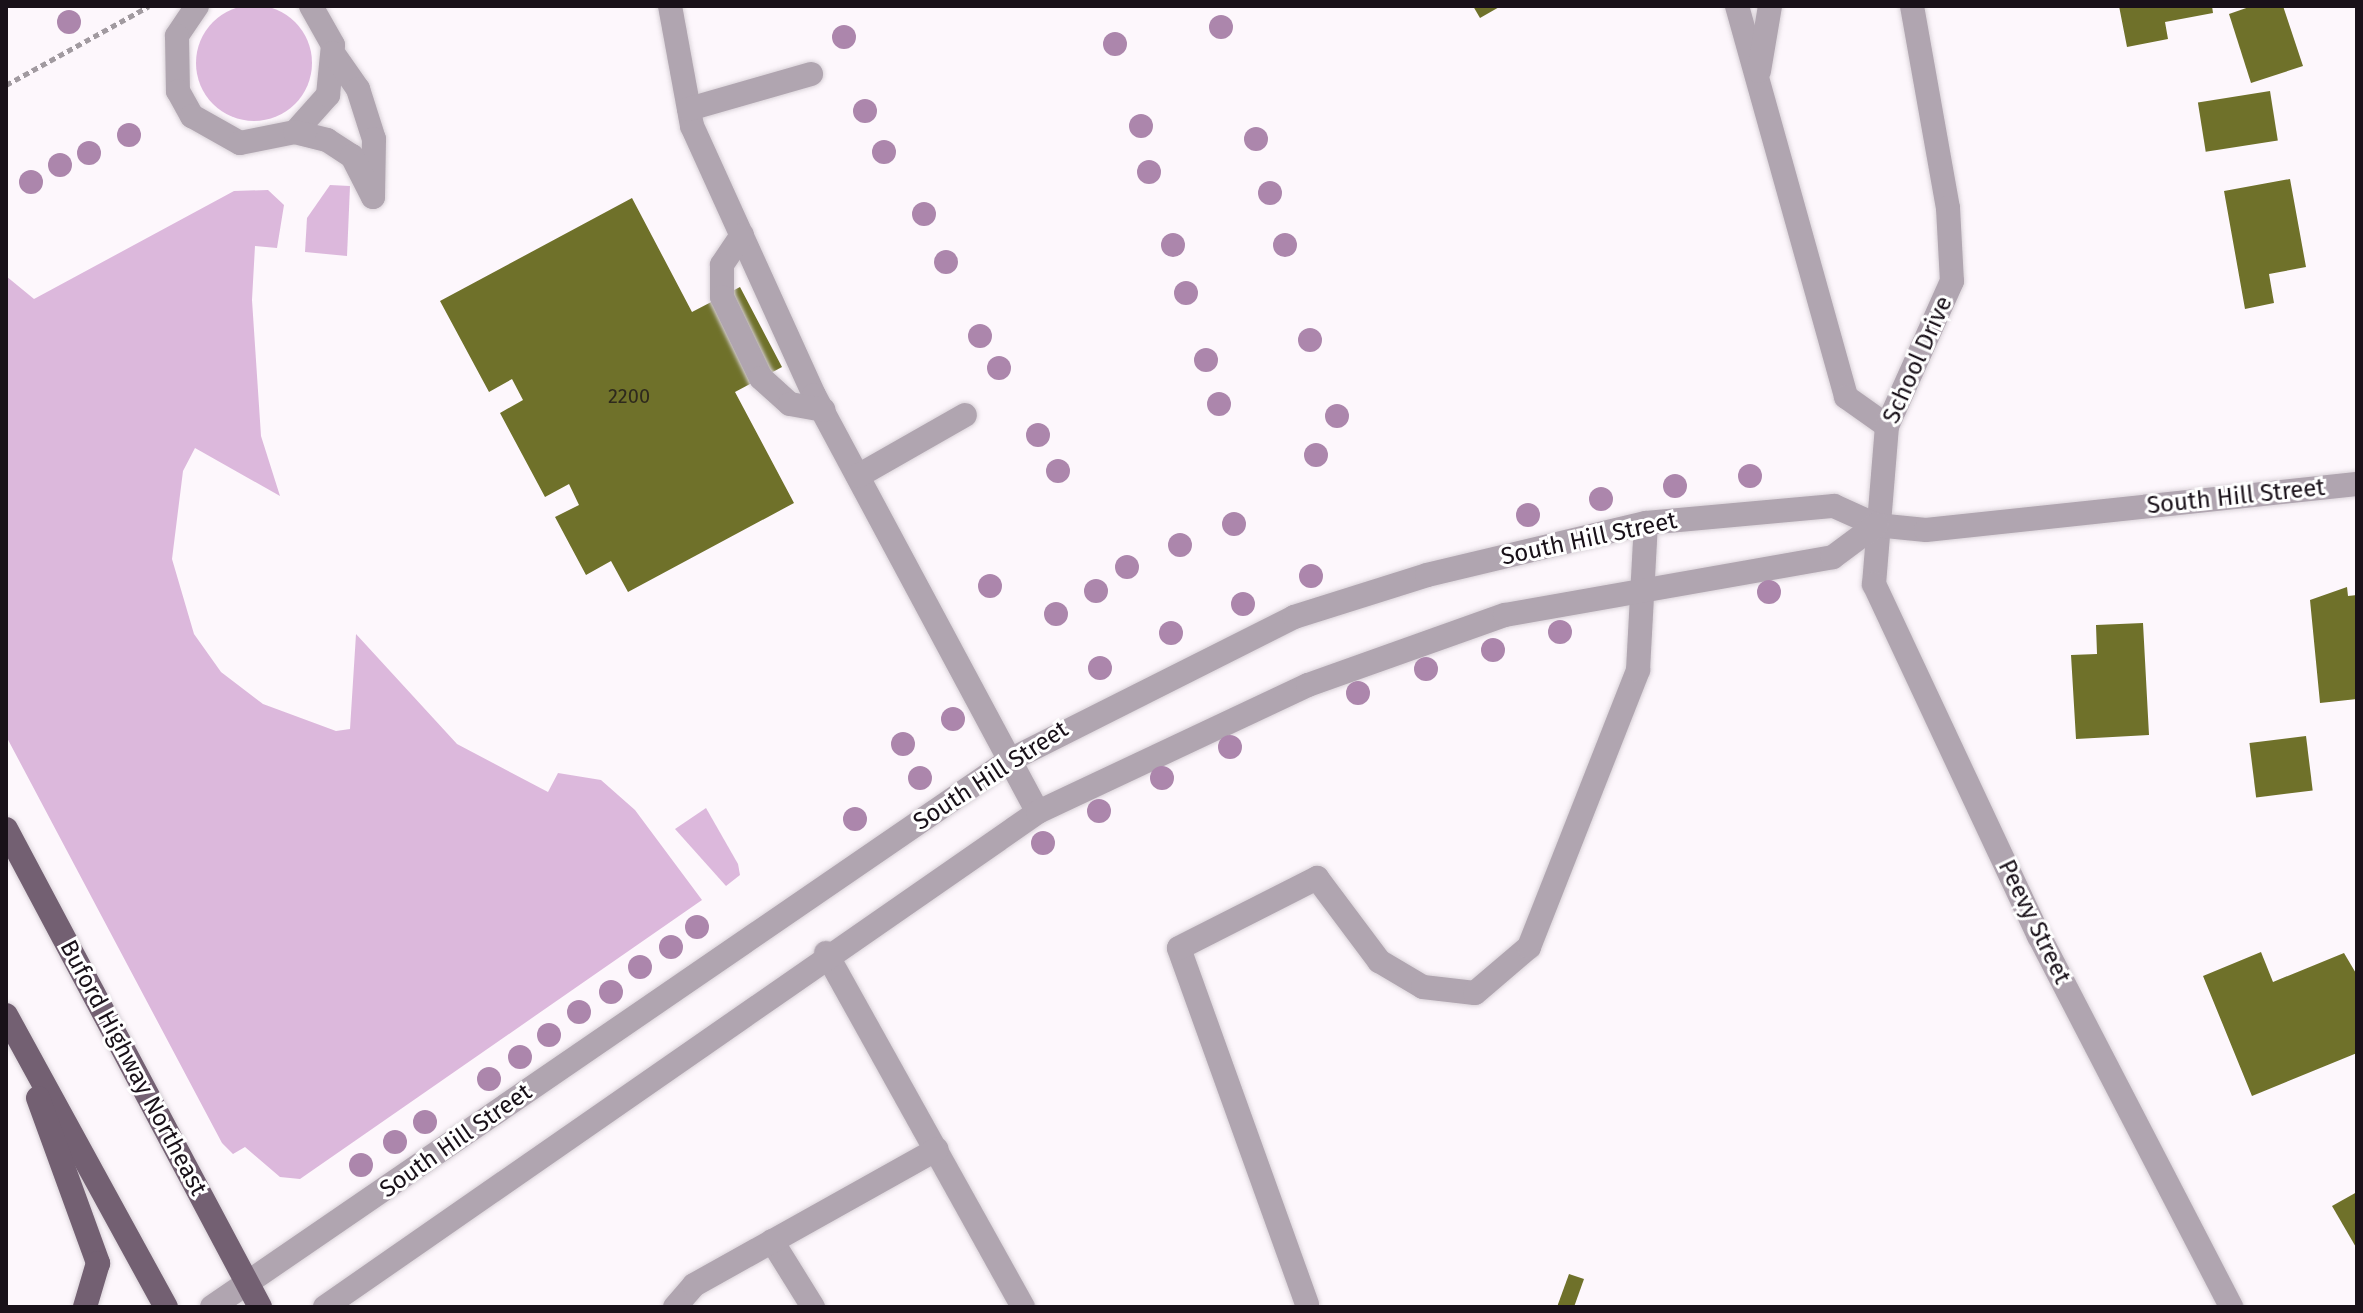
<!DOCTYPE html>
<style>
body{margin:0}
#map{position:relative;width:2363px;height:1313px;overflow:hidden;background:#fdf7fc;font-family:"Fira Sans",sans-serif}
div>[style]{position:absolute}
.green>*{inset:0;background:#dcb8dc}
.round{border-radius:50%}
.building>*{inset:0;background:#6f712a;transform-origin:0 0}
.path>*{height:5px;margin-top:-2.5px;transform-origin:0;background:repeating-linear-gradient(90deg,#a19aa0 0 6px,transparent 0 10px)}
.roads{filter:drop-shadow(0 0 2px #d9d2d8) drop-shadow(0 0 2px #d9d2d8)}
.service>*{height:24px;margin:-12px;padding:0 12px;transform-origin:12px;border-radius:12px;background:#b0a5b0}
.minor>*{height:24px;margin:-12px;padding:0 12px;transform-origin:12px;border-radius:12px;background:#b0a5b0}
.tertiary>*{height:24px;margin:-12px;padding:0 12px;transform-origin:12px;border-radius:12px;background:#b0a5b0}
.primary>*{height:24px;margin:-12px;padding:0 12px;transform-origin:12px;border-radius:12px;background:#736072}
.trees>*{width:24px;height:24px;margin:-12px;border-radius:50%;background:#ac86ac}
span{translate:-50% -50%;white-space:nowrap;text-align:center;line-height:1.15;-webkit-text-stroke:6px #fff;paint-order:stroke}
.number-label{font-size:20px;color:#2e291d}
.number-label span{-webkit-text-stroke-width:0}
.street-label{font-size:24px;color:#191119}
.frame{position:absolute;inset:0;border:8px solid #191119;pointer-events:none}
</style>
<div id="map">
<div class="green">
<div class="round" style="left:196px;top:5px;width:116px;height:116px"></div>
<div style="clip-path:polygon(330px 185px,350px 186px,347px 256px,305px 252px,307px 218px)"></div>
<div style="clip-path:polygon(268px 190px,284px 205px,277px 248px,255px 246px,252px 300px,261px 436px,280px 496px,195px 448px,183px 471px,172px 559px,194px 634px,221px 672px,263px 704px,336px 731px,350px 729px,356px 634px,457px 744px,548px 792px,558px 773px,601px 780px,635px 810px,702px 900px,300px 1179px,280px 1177px,245px 1147px,233px 1154px,222px 1143px,6px 736px,6px 276px,34px 299px,234px 191px)"></div>
<div style="clip-path:polygon(706px 808px,738px 864px,740px 875px,726px 886px,675px 829px)"></div>
</div>
<div class="building">
<div style="clip-path:polygon(1473px 6px,1501px 6px,1480px 18px)"></div>
<div style="clip-path:polygon(2119px 6px,2212px 6px,2213px 13px,2165px 22px,2168px 39px,2127px 47px)"></div>
<div style="clip-path:polygon(2252px 6px,2283px 6px,2303px 66px,2251px 83px,2229px 14px)"></div>
<div style="left:2270px;top:91px;width:50px;height:73px;rotate:81deg"></div>
<div style="clip-path:polygon(2290px 179px,2306px 267px,2269px 274px,2274px 303px,2245px 309px,2224px 191px)"></div>
<div style="clip-path:polygon(632px 198px,692px 312px,740px 287px,782px 367px,735px 392px,794px 503px,628px 592px,611px 561px,586px 575px,555px 517px,579px 505px,569px 484px,545px 497px,500px 413px,523px 400px,512px 379px,489px 392px,440px 301px)"></div>
<div style="clip-path:polygon(2347px 587px,2348px 596px,2357px 595px,2357px 699px,2320px 703px,2310px 600px)"></div>
<div style="clip-path:polygon(2143px 623px,2149px 735px,2076px 739px,2071px 655px,2097px 654px,2096px 625px)"></div>
<div style="left:2306px;top:736px;width:55px;height:57px;rotate:83deg"></div>
<div style="clip-path:polygon(2261px 952px,2273px 982px,2344px 953px,2357px 975px,2357px 1053px,2252px 1096px,2203px 976px)"></div>
<div style="clip-path:polygon(2357px 1192px,2357px 1249px,2332px 1206px)"></div>
<div style="clip-path:polygon(1569px 1274px,1584px 1279px,1574px 1307px,1557px 1307px)"></div>
</div>
<div class="path">
<div style="left:6px;top:85px;width:163px;rotate:-28.9deg"></div>
</div>
<div class="roads">
<div class="service">
<div style="left:197px;top:6px;width:36px;rotate:124deg"></div>
<div style="left:177px;top:36px;width:55px;rotate:89deg"></div>
<div style="left:178px;top:91px;width:29px;rotate:61deg"></div>
<div style="left:192px;top:116px;width:55px;rotate:29.4deg"></div>
<div style="left:240px;top:143px;width:56px;rotate:-11.3deg"></div>
<div style="left:295px;top:132px;width:50px;rotate:-48.3deg"></div>
<div style="left:328px;top:95px;width:50px;rotate:-84.3deg"></div>
<div style="left:333px;top:45px;width:45px;rotate:-119.4deg"></div>
<div style="left:670px;top:6px;width:122px;rotate:79.6deg"></div>
<div style="left:692px;top:126px;width:295px;rotate:65.6deg"></div>
<div style="left:814px;top:395px;width:473px;rotate:61.8deg"></div>
<div style="left:1737px;top:6px;width:406px;rotate:74.4deg"></div>
<div style="left:1846px;top:397px;width:50px;rotate:35.3deg"></div>
<div style="left:333px;top:53px;width:44px;rotate:55.2deg"></div>
<div style="left:358px;top:89px;width:52px;rotate:72.3deg"></div>
<div style="left:374px;top:139px;width:58px;rotate:91deg"></div>
<div style="left:1759px;top:71px;width:66px;rotate:-80.4deg"></div>
<div style="left:689px;top:109px;width:127px;rotate:-16deg"></div>
<div style="left:295px;top:132px;width:33px;rotate:14deg"></div>
<div style="left:327px;top:140px;width:30px;rotate:33deg"></div>
<div style="left:352px;top:156px;width:46px;rotate:62.9deg"></div>
<div style="left:742px;top:235px;width:36px;rotate:124deg"></div>
<div style="left:722px;top:265px;width:32px;rotate:90deg"></div>
<div style="left:722px;top:297px;width:90px;rotate:64.3deg"></div>
<div style="left:761px;top:378px;width:39px;rotate:42deg"></div>
<div style="left:790px;top:404px;width:34px;rotate:10deg"></div>
<div style="left:858px;top:476px;width:123px;rotate:-29.7deg"></div>
<div style="left:826px;top:953px;width:405px;rotate:60.9deg"></div>
<div style="left:772px;top:1241px;width:78px;rotate:58.2deg"></div>
<div style="left:1307px;top:1304px;width:378px;rotate:-109.8deg"></div>
<div style="left:1179px;top:948px;width:155px;rotate:-26.9deg"></div>
<div style="left:1317px;top:878px;width:104px;rotate:53.2deg"></div>
<div style="left:1379px;top:961px;width:51px;rotate:30.6deg"></div>
<div style="left:1423px;top:987px;width:52px;rotate:6.6deg"></div>
<div style="left:1475px;top:993px;width:71px;rotate:-40.4deg"></div>
<div style="left:1529px;top:947px;width:298px;rotate:-68.5deg"></div>
<div style="left:1638px;top:670px;width:147px;rotate:-86.9deg"></div>
<div style="left:675px;top:1307px;width:29px;rotate:-49deg"></div>
<div style="left:694px;top:1285px;width:278px;rotate:-29.2deg"></div>
</div>
<div class="minor">
<div style="left:1912px;top:6px;width:205px;rotate:79.9deg"></div>
<div style="left:1948px;top:208px;width:73px;rotate:86.9deg"></div>
<div style="left:1952px;top:281px;width:159px;rotate:114.1deg"></div>
<div style="left:1887px;top:426px;width:159px;rotate:94.7deg"></div>
<div style="left:1874px;top:584px;width:389px;rotate:64.9deg"></div>
<div style="left:2039px;top:936px;width:418px;rotate:62.6deg"></div>
</div>
<div class="tertiary">
<div style="left:212px;top:1307px;width:967px;rotate:-34.43deg"></div>
<div style="left:1010px;top:760px;width:318px;rotate:-26.7deg"></div>
<div style="left:1294px;top:617px;width:139px;rotate:-17.5deg"></div>
<div style="left:1427px;top:575px;width:225px;rotate:-13.4deg"></div>
<div style="left:1646px;top:523px;width:189px;rotate:-5.2deg"></div>
<div style="left:1834px;top:506px;width:46px;rotate:24.3deg"></div>
<div style="left:1876px;top:525px;width:50px;rotate:5.7deg"></div>
<div style="left:1926px;top:530px;width:433px;rotate:-6.1deg"></div>
<div style="left:325px;top:1307px;width:868px;rotate:-34.77deg"></div>
<div style="left:1038px;top:812px;width:298px;rotate:-25.2deg"></div>
<div style="left:1308px;top:685px;width:209px;rotate:-19.6deg"></div>
<div style="left:1505px;top:615px;width:333px;rotate:-10deg"></div>
<div style="left:1833px;top:557px;width:54px;rotate:-36.7deg"></div>
</div>
<div class="primary">
<div style="left:6px;top:829px;width:541px;rotate:62.01deg"></div>
<div style="left:6px;top:1015px;width:333px;rotate:61.3deg"></div>
<div style="left:38px;top:1098px;width:176px;rotate:70deg"></div>
<div style="left:98px;top:1263px;width:46px;rotate:106.5deg"></div>
</div>
</div>
<div class="trees">
<div style="left:69px;top:22px"></div>
<div style="left:1221px;top:27px"></div>
<div style="left:844px;top:37px"></div>
<div style="left:1115px;top:44px"></div>
<div style="left:865px;top:111px"></div>
<div style="left:1141px;top:126px"></div>
<div style="left:129px;top:135px"></div>
<div style="left:1256px;top:139px"></div>
<div style="left:884px;top:152px"></div>
<div style="left:89px;top:153px"></div>
<div style="left:60px;top:165px"></div>
<div style="left:1149px;top:172px"></div>
<div style="left:31px;top:182px"></div>
<div style="left:1270px;top:193px"></div>
<div style="left:924px;top:214px"></div>
<div style="left:1173px;top:245px"></div>
<div style="left:1285px;top:245px"></div>
<div style="left:946px;top:262px"></div>
<div style="left:1186px;top:293px"></div>
<div style="left:980px;top:336px"></div>
<div style="left:1310px;top:340px"></div>
<div style="left:1206px;top:360px"></div>
<div style="left:999px;top:368px"></div>
<div style="left:1219px;top:404px"></div>
<div style="left:1337px;top:416px"></div>
<div style="left:1038px;top:435px"></div>
<div style="left:1316px;top:455px"></div>
<div style="left:1058px;top:471px"></div>
<div style="left:1750px;top:476px"></div>
<div style="left:1675px;top:486px"></div>
<div style="left:1601px;top:499px"></div>
<div style="left:1528px;top:515px"></div>
<div style="left:1234px;top:524px"></div>
<div style="left:1180px;top:545px"></div>
<div style="left:1127px;top:567px"></div>
<div style="left:1311px;top:576px"></div>
<div style="left:990px;top:586px"></div>
<div style="left:1096px;top:591px"></div>
<div style="left:1769px;top:592px"></div>
<div style="left:1243px;top:604px"></div>
<div style="left:1056px;top:614px"></div>
<div style="left:1560px;top:632px"></div>
<div style="left:1171px;top:633px"></div>
<div style="left:1493px;top:650px"></div>
<div style="left:1100px;top:668px"></div>
<div style="left:1426px;top:669px"></div>
<div style="left:1358px;top:693px"></div>
<div style="left:953px;top:719px"></div>
<div style="left:903px;top:744px"></div>
<div style="left:1230px;top:747px"></div>
<div style="left:920px;top:778px"></div>
<div style="left:1162px;top:778px"></div>
<div style="left:1099px;top:811px"></div>
<div style="left:855px;top:819px"></div>
<div style="left:1043px;top:843px"></div>
<div style="left:697px;top:927px"></div>
<div style="left:671px;top:947px"></div>
<div style="left:640px;top:967px"></div>
<div style="left:611px;top:992px"></div>
<div style="left:579px;top:1012px"></div>
<div style="left:549px;top:1035px"></div>
<div style="left:520px;top:1057px"></div>
<div style="left:489px;top:1079px"></div>
<div style="left:425px;top:1122px"></div>
<div style="left:395px;top:1142px"></div>
<div style="left:361px;top:1165px"></div>
</div>
<div class="number-label">
<span style="left:629px;top:396px">2200</span>
</div>
<div class="street-label">
<span style="left:1918px;top:360px;rotate:-66deg">School Drive</span>
<span style="left:2236px;top:497px;rotate:-6deg">South Hill Street</span>
<span style="left:1589px;top:539px;rotate:-12deg">South Hill Street</span>
<span style="left:991px;top:776px;rotate:-33deg">South Hill Street</span>
<span style="left:2034px;top:922px;rotate:64deg">Peevy Street</span>
<span style="left:133px;top:1068px;rotate:62deg">Buford Highway Northeast</span>
<span style="left:456px;top:1141px;rotate:-35deg">South Hill Street</span>
</div>
<div class="frame"></div>
</div>
